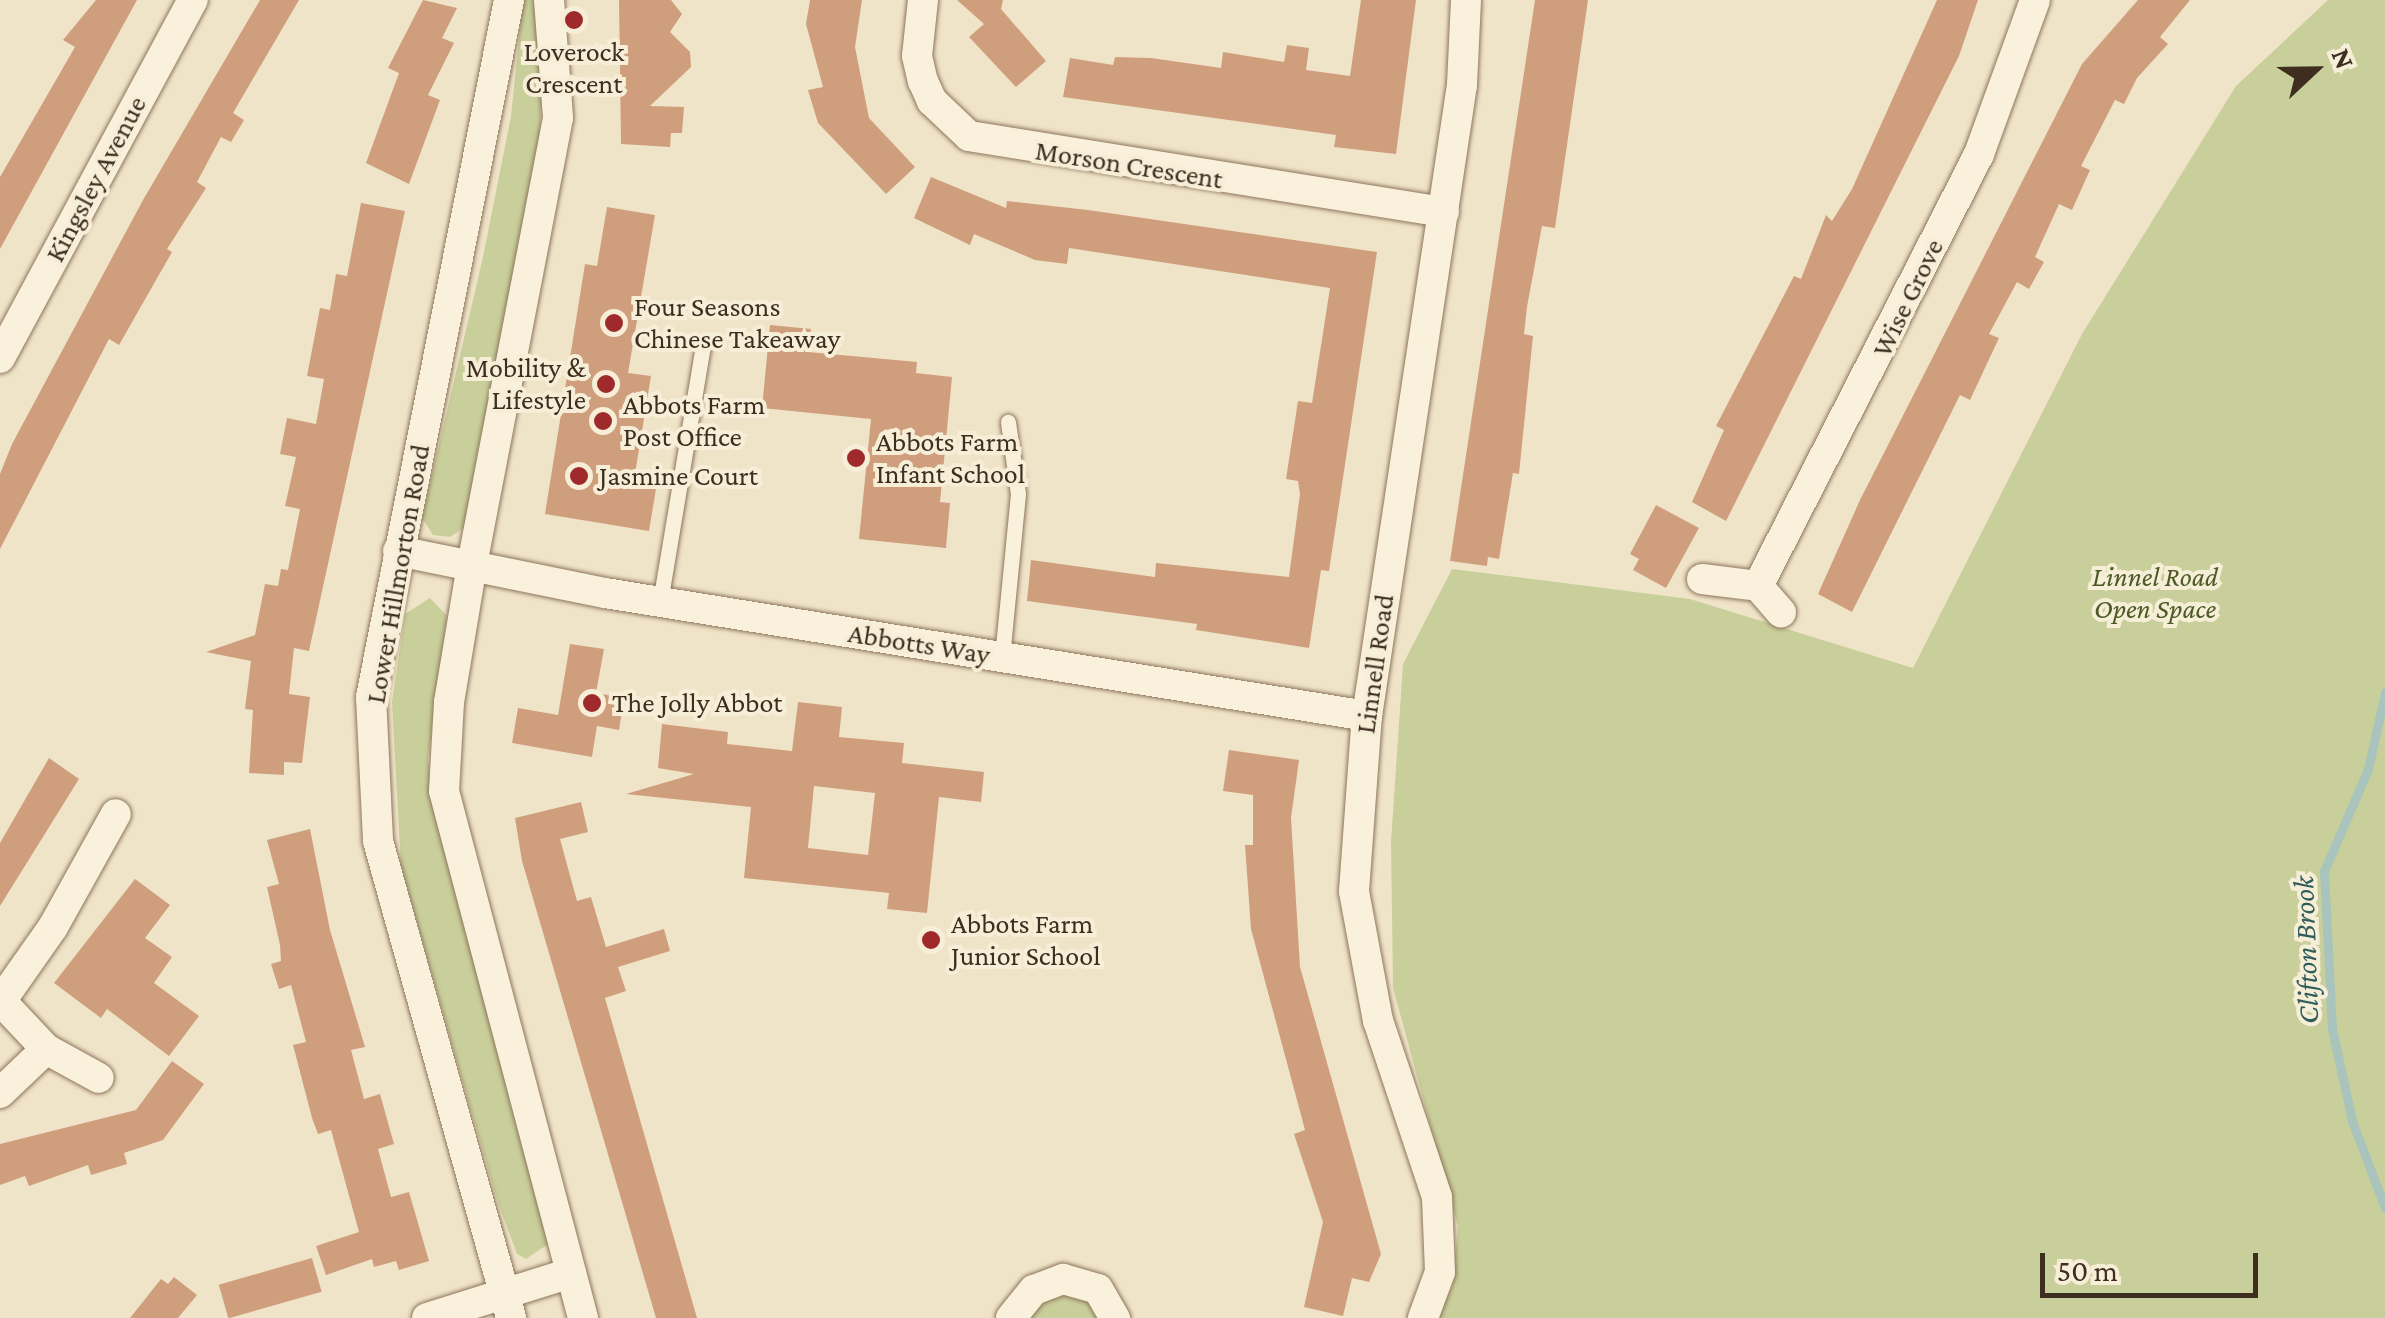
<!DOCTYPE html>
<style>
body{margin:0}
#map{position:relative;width:2385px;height:1318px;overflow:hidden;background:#f0e4c8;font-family:"Crimson Pro",serif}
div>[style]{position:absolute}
.green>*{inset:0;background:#c9cf9b}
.stream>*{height:9px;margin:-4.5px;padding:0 4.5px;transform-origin:4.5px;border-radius:4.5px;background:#a9c4bc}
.building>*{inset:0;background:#cf9f7d;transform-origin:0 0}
.roads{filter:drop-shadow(0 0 2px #8d765c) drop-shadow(0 0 2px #8d765c)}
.lane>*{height:15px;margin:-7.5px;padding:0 7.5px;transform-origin:7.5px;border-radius:7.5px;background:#faf1dc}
.street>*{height:30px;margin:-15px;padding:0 15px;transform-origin:15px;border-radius:15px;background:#faf1dc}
.dots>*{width:28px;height:28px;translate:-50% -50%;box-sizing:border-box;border:5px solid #f7eed8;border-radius:50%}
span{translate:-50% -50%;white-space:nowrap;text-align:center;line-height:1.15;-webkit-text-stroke:8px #f7eed8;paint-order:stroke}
.poi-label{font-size:28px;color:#3d2e20}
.left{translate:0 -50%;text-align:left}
.right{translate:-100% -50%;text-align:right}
.street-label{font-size:28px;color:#3d2e20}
.park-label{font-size:28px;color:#4d5a26;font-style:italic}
.water-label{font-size:30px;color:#2f5d5a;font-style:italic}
.north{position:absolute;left:2265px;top:20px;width:100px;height:100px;-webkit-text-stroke:8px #f7eed8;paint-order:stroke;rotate:68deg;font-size:28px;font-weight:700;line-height:40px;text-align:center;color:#3d2e20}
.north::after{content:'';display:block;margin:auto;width:35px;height:45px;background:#3d2e20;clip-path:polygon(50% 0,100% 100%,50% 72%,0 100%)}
.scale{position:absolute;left:2040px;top:1253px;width:218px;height:45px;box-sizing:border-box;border:5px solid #3d2e20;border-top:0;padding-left:12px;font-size:30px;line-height:35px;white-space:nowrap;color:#3d2e20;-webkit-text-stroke:8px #f7eed8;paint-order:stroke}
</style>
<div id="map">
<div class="green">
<div style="clip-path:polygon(523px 0,533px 0,542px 52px,540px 142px,465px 527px,450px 537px,433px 535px,422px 518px,483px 257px,511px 116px)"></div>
<div style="clip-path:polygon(2328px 0,2385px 0,2385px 1318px,1435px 1318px,1452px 1288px,1458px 1226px,1393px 988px,1391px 842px,1403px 664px,1452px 569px,1690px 599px,1913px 668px,2082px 334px,2236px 86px)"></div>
<div style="clip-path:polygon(430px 598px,447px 616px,428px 759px,434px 813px,551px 1242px,526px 1259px,517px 1254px,498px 1203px,401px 866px,392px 702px,405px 614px)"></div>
<div style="clip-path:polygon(1060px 1288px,1091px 1301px,1099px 1318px,1022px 1318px)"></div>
</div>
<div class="stream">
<div style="left:2385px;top:692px;width:79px;rotate:102.4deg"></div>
<div style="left:2368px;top:769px;width:111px;rotate:113.3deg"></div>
<div style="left:2324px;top:871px;width:158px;rotate:87.1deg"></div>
<div style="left:2332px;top:1029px;width:94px;rotate:77.7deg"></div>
<div style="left:2352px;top:1121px;width:93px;rotate:69.2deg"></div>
</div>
<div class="building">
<div style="clip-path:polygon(96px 0,137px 0,0 249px,0 177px,75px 47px,63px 40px)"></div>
<div style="clip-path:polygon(260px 0,299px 0,233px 113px,244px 120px,231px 142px,221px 137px,197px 182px,206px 188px,167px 249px,172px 252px,119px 345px,109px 339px,0 549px,0 474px,12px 444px,143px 200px)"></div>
<div style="clip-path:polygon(423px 0,457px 8px,442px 38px,454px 43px,428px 95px,440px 100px,409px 184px,366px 163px,399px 73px,388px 68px)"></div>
<div style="clip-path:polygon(619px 0,671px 0,682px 14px,670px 32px,690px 52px,691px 67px,650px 106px,684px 107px,682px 133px,671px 133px,670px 147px,621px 144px)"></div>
<div style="clip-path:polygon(810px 0,862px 0,855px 47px,869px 118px,915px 167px,886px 194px,818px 123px,808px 90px,823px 87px,806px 24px)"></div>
<div style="clip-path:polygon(957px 0,1003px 0,1001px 9px,1046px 61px,1016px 87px,969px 37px,984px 24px)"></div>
<div style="clip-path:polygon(1361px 0,1416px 0,1396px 154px,1334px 147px,1336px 135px,1063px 97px,1070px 58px,1113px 65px,1115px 57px,1151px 58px,1221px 68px,1223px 52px,1284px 62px,1287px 45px,1309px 48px,1306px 70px,1350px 76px)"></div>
<div style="clip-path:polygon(1535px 0,1588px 0,1555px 228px,1542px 226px,1527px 307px,1524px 334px,1533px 336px,1519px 474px,1513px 473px,1499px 559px,1488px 557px,1487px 566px,1450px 561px)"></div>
<div style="clip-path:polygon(1937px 0,1978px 0,1959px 56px,1726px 521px,1692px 502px,1724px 430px,1716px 426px,1794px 276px,1801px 279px,1826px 215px,1832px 221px,1852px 189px)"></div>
<div style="clip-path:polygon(2138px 0,2190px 0,2160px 37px,2168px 44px,2137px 78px,2124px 104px,2115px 100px,2081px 166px,2090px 170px,2072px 210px,2059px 204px,2035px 257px,2044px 262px,2029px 289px,2017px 282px,1989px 334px,1999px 338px,1970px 400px,1960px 395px,1852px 612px,1818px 594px,1860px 500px,2082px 64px)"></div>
<div style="clip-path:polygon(931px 177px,1006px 208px,1007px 201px,1088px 210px,1377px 252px,1329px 571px,1321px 570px,1309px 648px,1196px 630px,1197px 624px,1027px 601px,1031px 560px,1155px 577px,1156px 563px,1289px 577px,1300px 494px,1298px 481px,1286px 479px,1298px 401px,1312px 403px,1330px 288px,1069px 248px,1067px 264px,1035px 260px,974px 234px,970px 245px,914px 218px)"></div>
<div style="clip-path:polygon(361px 203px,405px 211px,309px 651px,294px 648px,289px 694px,310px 697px,302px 763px,284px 762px,284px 775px,249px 773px,253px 710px,245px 709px,251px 661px,206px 652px,255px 635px,265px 584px,278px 586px,281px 569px,288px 570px,300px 509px,285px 506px,296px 457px,280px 454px,287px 418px,316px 424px,324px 379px,307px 376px,320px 308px,330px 310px,336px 274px,347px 276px)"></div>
<div style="clip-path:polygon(607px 207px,655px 215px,628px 373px,651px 376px,633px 486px,656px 489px,649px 531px,545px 514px,585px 264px,597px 266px)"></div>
<div style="clip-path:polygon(770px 325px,811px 329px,808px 352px,917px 362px,916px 373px,952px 377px,940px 502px,950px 503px,946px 548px,859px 539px,871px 419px,762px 408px)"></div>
<div style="clip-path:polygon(1656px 505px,1699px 528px,1666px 588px,1633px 570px,1639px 559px,1630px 554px)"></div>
<div style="clip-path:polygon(570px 644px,604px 649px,596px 693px,624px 698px,619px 730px,597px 726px,592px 757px,512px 743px,518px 708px,558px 715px)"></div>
<div style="clip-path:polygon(evenodd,798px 702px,842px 707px,839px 737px,904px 743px,902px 763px,984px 772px,981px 802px,939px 797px,927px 913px,887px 909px,889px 893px,744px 878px,751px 807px,626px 794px,694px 774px,658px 768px,662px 724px,728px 732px,727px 744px,792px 751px,798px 702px,814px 786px,875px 793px,868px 855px,808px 848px,814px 786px)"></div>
<div style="clip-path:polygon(1229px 750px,1299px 760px,1291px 818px,1300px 967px,1381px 1254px,1369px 1282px,1352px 1278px,1343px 1316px,1304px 1307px,1323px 1222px,1294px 1134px,1305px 1130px,1251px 929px,1245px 845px,1253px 845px,1253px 795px,1223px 791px)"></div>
<div style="clip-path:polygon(49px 758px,79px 779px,0 906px,0 843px)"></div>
<div style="clip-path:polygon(581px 802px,588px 832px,560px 839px,577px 901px,591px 897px,606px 947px,664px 929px,670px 951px,618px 967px,626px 991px,605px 998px,697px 1318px,656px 1318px,522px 861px,515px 818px)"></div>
<div style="clip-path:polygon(310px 829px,330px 930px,365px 1047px,351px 1050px,364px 1099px,380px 1094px,394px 1144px,378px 1149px,391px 1197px,409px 1192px,429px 1261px,399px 1270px,396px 1261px,374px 1267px,372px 1259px,326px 1275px,316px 1246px,359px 1232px,331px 1130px,318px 1134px,312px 1118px,293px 1045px,306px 1042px,291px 985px,279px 989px,271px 964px,281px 961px,280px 945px,267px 887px,279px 884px,267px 840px)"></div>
<div style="clip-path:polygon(135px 879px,170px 905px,145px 938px,172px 957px,154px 983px,199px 1016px,169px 1056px,107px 1009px,101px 1018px,54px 983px)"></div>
<div style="clip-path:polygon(172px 1061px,204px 1084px,163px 1140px,124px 1153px,127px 1164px,91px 1175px,88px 1165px,29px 1186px,25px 1176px,0 1185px,0 1144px,136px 1110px)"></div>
<div style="left:312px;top:1258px;width:35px;height:97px;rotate:74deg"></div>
<div style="clip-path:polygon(174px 1277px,197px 1295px,178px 1318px,130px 1318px,161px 1279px,168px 1284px)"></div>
</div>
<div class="roads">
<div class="lane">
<div style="left:660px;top:602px;width:261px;rotate:-80.5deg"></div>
<div style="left:1002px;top:657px;width:164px;rotate:-84.4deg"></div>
<div style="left:1018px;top:494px;width:73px;rotate:-97.9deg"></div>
</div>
<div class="street">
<div style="left:509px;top:0;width:711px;rotate:101.2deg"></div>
<div style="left:371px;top:697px;width:144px;rotate:87.2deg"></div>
<div style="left:378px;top:841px;width:495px;rotate:74.4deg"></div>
<div style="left:549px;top:0;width:118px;rotate:85.6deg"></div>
<div style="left:558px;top:118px;width:455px;rotate:100.9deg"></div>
<div style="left:472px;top:565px;width:139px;rotate:99.5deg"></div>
<div style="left:449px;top:702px;width:89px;rotate:93.2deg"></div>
<div style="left:444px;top:791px;width:545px;rotate:75.22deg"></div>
<div style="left:923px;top:0;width:56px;rotate:96.1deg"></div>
<div style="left:917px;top:56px;width:26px;rotate:77deg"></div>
<div style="left:923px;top:81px;width:22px;rotate:66deg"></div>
<div style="left:932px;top:101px;width:51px;rotate:43.4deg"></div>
<div style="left:969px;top:136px;width:481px;rotate:9.1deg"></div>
<div style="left:0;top:358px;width:407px;rotate:-61.7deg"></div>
<div style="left:398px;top:551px;width:211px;rotate:11.5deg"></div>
<div style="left:605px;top:593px;width:772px;rotate:9.17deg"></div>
<div style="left:1702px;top:579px;width:56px;rotate:7.1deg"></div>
<div style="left:1758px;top:586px;width:35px;rotate:49deg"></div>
<div style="left:1758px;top:586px;width:485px;rotate:-62.9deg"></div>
<div style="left:1979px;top:154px;width:164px;rotate:-70deg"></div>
<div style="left:0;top:1000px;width:67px;rotate:46.8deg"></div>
<div style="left:46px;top:1049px;width:60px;rotate:28.7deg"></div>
<div style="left:1px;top:1001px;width:90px;rotate:-54.9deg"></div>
<div style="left:53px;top:927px;width:129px;rotate:-60.9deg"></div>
<div style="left:0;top:1093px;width:64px;rotate:-43.7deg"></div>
<div style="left:427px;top:1318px;width:151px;rotate:-17.4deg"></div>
<div style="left:1011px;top:1318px;width:36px;rotate:-51deg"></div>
<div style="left:1034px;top:1290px;width:31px;rotate:-21deg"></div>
<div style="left:1063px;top:1279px;width:36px;rotate:16deg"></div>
<div style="left:1098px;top:1289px;width:34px;rotate:60deg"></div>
<div style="left:1423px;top:1318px;width:49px;rotate:-69.7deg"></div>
<div style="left:1440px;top:1272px;width:75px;rotate:-92.3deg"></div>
<div style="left:1437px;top:1197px;width:186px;rotate:-108.5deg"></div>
<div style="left:1378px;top:1021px;width:132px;rotate:-100.5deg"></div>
<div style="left:1354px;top:891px;width:175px;rotate:-85.8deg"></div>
<div style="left:1367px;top:716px;width:638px;rotate:-81.44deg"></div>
<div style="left:1462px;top:85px;width:85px;rotate:-87.3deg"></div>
</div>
</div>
<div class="dots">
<div style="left:574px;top:20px;background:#9e2a2b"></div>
<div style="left:614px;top:323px;background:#9e2a2b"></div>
<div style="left:606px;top:384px;background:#9e2a2b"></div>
<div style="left:603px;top:421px;background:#9e2a2b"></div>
<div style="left:856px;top:458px;background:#9e2a2b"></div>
<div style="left:579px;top:476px;background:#9e2a2b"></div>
<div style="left:592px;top:703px;background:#9e2a2b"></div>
<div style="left:931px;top:940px;background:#9e2a2b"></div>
</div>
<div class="poi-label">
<span style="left:574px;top:68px">Loverock<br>Crescent</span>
<span class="left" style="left:634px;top:323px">Four Seasons<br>Chinese Takeaway</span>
<span class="right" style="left:586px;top:384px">Mobility &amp;<br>Lifestyle</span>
<span class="left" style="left:623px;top:421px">Abbots Farm<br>Post Office</span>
<span class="left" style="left:876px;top:458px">Abbots Farm<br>Infant School</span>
<span class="left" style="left:599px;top:476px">Jasmine Court</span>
<span class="left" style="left:612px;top:703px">The Jolly Abbot</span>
<span class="left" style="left:951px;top:940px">Abbots Farm<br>Junior School</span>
</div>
<div class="street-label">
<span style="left:1129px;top:165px;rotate:9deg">Morson Crescent</span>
<span style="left:96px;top:179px;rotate:-62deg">Kingsley Avenue</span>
<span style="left:1908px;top:298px;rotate:-64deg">Wise Grove</span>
<span style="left:398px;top:574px;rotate:-80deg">Lower Hillmorton Road</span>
<span style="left:919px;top:644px;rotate:9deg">Abbotts Way</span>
<span style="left:1375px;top:664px;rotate:-82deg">Linnell Road</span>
</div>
<div class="park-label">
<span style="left:2155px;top:593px">Linnel Road<br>Open Space</span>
</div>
<div class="water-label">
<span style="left:2306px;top:950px;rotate:-92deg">Clifton Brook</span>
</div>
<div class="north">N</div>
<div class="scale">50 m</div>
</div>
